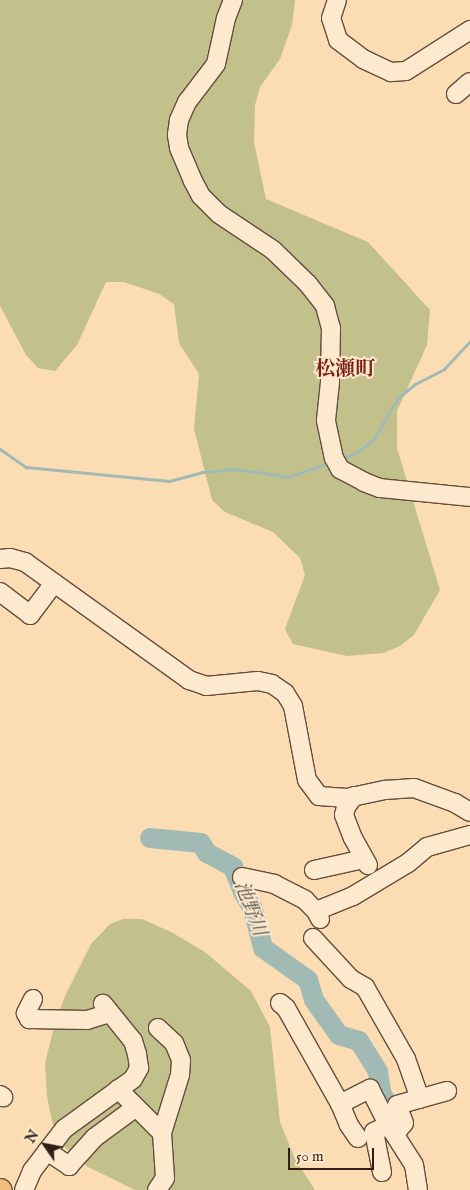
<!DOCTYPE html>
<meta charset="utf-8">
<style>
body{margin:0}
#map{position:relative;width:470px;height:1190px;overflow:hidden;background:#fcddb3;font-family:"IM FELL English","Noto Serif JP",serif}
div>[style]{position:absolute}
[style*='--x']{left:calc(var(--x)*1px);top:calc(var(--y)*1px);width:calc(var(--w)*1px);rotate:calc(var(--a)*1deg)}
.green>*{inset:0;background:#c2c08b}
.stream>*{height:3px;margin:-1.5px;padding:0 1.5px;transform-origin:1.5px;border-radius:1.5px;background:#a1bab4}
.river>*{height:20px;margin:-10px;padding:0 10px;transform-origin:10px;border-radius:10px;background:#a1bab4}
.roads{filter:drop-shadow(1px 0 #634e3e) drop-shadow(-1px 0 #634e3e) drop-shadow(0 1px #634e3e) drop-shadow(0 -1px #634e3e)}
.minor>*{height:18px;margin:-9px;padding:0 9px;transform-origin:9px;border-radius:9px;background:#fde9ce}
.major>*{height:21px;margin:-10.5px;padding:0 10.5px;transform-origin:10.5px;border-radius:10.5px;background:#eebe7a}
span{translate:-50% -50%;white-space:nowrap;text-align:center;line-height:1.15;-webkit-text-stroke:4px #fde9ce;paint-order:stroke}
.water-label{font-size:19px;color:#524d46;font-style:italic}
.quarter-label{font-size:20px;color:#7a1f14;font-weight:700}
.north{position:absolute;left:20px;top:1120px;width:50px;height:50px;-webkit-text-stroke:4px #fde9ce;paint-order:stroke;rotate:303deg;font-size:14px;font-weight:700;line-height:20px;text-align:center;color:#301e17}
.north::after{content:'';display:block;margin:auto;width:18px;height:22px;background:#301e17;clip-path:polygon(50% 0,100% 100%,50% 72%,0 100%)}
.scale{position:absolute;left:288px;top:1148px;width:86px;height:22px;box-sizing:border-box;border:2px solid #301e17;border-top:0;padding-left:6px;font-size:15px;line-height:18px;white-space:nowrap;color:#301e17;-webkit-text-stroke:4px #fde9ce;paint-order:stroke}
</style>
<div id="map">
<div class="green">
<div style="clip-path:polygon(0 0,295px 0,292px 25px,280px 59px,260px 87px,255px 105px,254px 142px,266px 199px,368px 242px,430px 310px,427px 345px,397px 411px,397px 448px,440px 590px,414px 635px,400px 646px,383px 653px,347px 656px,293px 644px,285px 629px,305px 575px,300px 558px,273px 532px,225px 512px,212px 500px,194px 429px,199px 374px,179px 343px,174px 304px,159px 294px,124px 282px,106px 282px,77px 345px,55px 371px,38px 368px,26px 355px,0 306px)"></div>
<div style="clip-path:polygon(123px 919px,142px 919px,171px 932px,205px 952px,251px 991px,270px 1027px,280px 1122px,295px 1159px,315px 1190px,135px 1190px,88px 1167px,60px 1143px,52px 1121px,47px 1096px,45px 1063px,53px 1031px,65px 996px,91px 944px,110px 924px)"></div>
</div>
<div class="stream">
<div style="--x:0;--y:449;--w:32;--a:35"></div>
<div style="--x:26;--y:467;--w:144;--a:5.6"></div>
<div style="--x:169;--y:481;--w:34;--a:-15"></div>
<div style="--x:202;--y:472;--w:35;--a:-5"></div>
<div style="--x:237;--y:469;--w:52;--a:8.9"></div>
<div style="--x:288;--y:477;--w:46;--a:-19.2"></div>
<div style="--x:341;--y:458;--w:16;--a:-18"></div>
<div style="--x:356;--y:453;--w:23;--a:-38"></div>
<div style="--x:374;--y:439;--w:46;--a:-60.1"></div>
<div style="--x:397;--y:399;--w:23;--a:-40"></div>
<div style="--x:415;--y:384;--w:33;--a:-27"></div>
<div style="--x:444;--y:369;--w:38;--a:-47"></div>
</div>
<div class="river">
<div style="--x:150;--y:838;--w:51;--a:5.6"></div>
<div style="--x:201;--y:843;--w:12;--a:59"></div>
<div style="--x:207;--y:853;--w:30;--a:28"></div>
<div style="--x:233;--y:867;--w:27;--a:68"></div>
<div style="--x:243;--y:892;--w:20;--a:60"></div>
<div style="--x:253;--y:909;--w:40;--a:75.6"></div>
<div style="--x:263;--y:948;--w:55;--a:35.4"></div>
<div style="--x:308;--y:980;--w:21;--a:73"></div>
<div style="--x:314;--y:1000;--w:43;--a:54.5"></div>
<div style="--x:339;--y:1035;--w:21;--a:17"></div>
<div style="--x:359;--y:1041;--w:36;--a:58"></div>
<div style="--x:378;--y:1072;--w:20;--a:81"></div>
<div style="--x:381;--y:1092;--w:27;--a:63"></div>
</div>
<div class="roads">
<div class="minor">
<div style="--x:233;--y:0;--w:19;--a:111"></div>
<div style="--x:226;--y:18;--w:47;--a:102.3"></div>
<div style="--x:216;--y:64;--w:48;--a:127.3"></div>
<div style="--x:187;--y:102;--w:20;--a:114"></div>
<div style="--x:179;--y:120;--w:15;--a:98"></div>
<div style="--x:177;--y:135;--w:13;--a:81"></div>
<div style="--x:179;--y:148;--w:36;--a:67"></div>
<div style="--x:193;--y:181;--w:17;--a:62"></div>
<div style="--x:201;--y:196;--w:25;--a:45"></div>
<div style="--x:219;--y:214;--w:65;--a:33.7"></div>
<div style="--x:273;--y:250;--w:49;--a:44.2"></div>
<div style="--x:308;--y:284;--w:28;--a:52"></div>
<div style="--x:325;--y:306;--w:23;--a:75"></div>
<div style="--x:331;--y:328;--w:54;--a:91.1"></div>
<div style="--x:330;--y:382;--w:39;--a:96"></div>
<div style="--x:326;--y:421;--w:38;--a:78"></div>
<div style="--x:334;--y:458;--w:13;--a:61"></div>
<div style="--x:340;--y:469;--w:27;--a:28"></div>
<div style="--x:364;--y:482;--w:17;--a:21"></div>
<div style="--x:380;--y:488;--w:90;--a:5.7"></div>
<div style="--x:337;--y:0;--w:19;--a:108"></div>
<div style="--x:331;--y:18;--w:23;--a:72"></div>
<div style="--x:338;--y:40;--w:31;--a:37"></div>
<div style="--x:363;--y:59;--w:31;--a:25"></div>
<div style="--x:391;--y:72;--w:15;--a:-4"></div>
<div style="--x:406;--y:71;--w:76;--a:-32.6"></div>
<div style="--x:456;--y:94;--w:18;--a:-41"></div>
<div style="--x:0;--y:559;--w:10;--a:-6"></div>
<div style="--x:10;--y:558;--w:16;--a:15"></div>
<div style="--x:25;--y:562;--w:202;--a:35.7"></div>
<div style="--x:189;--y:680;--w:18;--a:19"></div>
<div style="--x:206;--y:686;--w:52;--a:-5.5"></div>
<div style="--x:258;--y:681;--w:14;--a:12"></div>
<div style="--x:272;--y:684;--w:16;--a:35"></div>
<div style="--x:285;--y:693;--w:15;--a:58"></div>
<div style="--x:293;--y:706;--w:75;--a:79.3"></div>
<div style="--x:307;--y:780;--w:20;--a:53"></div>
<div style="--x:319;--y:796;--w:28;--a:4"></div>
<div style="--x:347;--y:798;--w:39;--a:-12"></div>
<div style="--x:385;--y:790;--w:29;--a:-4"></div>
<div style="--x:414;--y:788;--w:44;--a:20.1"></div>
<div style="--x:455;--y:803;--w:17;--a:31"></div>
<div style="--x:0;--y:592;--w:38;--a:37"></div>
<div style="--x:30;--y:615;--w:40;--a:-53"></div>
<div style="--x:354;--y:796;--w:14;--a:126"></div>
<div style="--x:346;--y:807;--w:8;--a:104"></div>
<div style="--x:344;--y:815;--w:25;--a:69"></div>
<div style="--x:353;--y:838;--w:31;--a:61"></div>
<div style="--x:314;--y:870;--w:51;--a:-12.4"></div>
<div style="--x:242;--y:877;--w:33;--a:12"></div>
<div style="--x:274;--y:884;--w:35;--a:27"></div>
<div style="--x:305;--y:900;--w:16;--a:45"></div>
<div style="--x:316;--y:911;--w:9;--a:63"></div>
<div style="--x:316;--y:911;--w:40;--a:-22"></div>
<div style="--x:353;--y:896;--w:64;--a:-31"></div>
<div style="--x:408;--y:863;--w:25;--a:-40"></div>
<div style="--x:427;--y:847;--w:45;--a:-15.6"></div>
<div style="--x:313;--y:938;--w:56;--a:47.2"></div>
<div style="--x:351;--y:979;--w:16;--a:30"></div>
<div style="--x:365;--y:987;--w:83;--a:60.3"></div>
<div style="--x:406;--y:1059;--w:42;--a:70.7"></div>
<div style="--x:33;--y:999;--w:16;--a:117"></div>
<div style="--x:26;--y:1013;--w:7;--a:63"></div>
<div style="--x:29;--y:1019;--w:58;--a:1"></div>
<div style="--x:87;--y:1020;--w:24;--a:-17"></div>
<div style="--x:280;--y:1003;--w:8;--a:40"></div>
<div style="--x:286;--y:1008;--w:110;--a:60.6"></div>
<div style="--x:118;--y:1089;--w:62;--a:45"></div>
<div style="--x:162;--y:1133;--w:61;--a:-72.8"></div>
<div style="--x:180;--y:1075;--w:15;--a:-86"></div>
<div style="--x:181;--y:1060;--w:18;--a:-112"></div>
<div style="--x:174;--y:1043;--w:22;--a:-137"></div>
<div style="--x:0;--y:1095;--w:4;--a:34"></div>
<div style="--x:395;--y:1134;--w:14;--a:-51"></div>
<div style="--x:404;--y:1123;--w:19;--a:-111"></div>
<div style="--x:397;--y:1105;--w:52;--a:-15.6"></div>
<div style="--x:358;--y:1138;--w:16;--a:-125"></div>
<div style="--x:349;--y:1125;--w:23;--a:-113"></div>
<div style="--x:340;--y:1104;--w:34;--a:-27"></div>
<div style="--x:370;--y:1089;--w:36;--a:63"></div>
<div style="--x:386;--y:1121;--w:52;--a:57.5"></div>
<div style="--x:414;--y:1165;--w:25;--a:81"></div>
<div style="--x:47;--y:1151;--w:27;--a:34"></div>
<div style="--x:69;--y:1166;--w:38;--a:-48"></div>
<div style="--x:94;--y:1138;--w:52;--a:-36.4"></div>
<div style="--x:382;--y:1172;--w:41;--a:-101.3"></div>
<div style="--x:374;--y:1132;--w:16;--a:-27"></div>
<div style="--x:24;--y:1190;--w:21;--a:-67"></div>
<div style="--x:32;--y:1171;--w:53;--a:-52.7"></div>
<div style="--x:64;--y:1129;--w:85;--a:-35.9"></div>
<div style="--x:133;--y:1079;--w:13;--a:-61"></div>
<div style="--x:139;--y:1068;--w:14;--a:-98"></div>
<div style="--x:137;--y:1054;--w:14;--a:-107"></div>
<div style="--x:133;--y:1041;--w:48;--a:-129"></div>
<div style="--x:157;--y:1190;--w:14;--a:-56"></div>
<div style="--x:165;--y:1178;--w:45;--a:-93.8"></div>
</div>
<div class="major">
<div style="--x:0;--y:1189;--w:1;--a:45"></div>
</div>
</div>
<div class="water-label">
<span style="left:249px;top:909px;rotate:69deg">池野川</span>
</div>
<div class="quarter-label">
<span style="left:345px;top:369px">松瀬町</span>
</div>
<div class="north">N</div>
<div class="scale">50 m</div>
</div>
